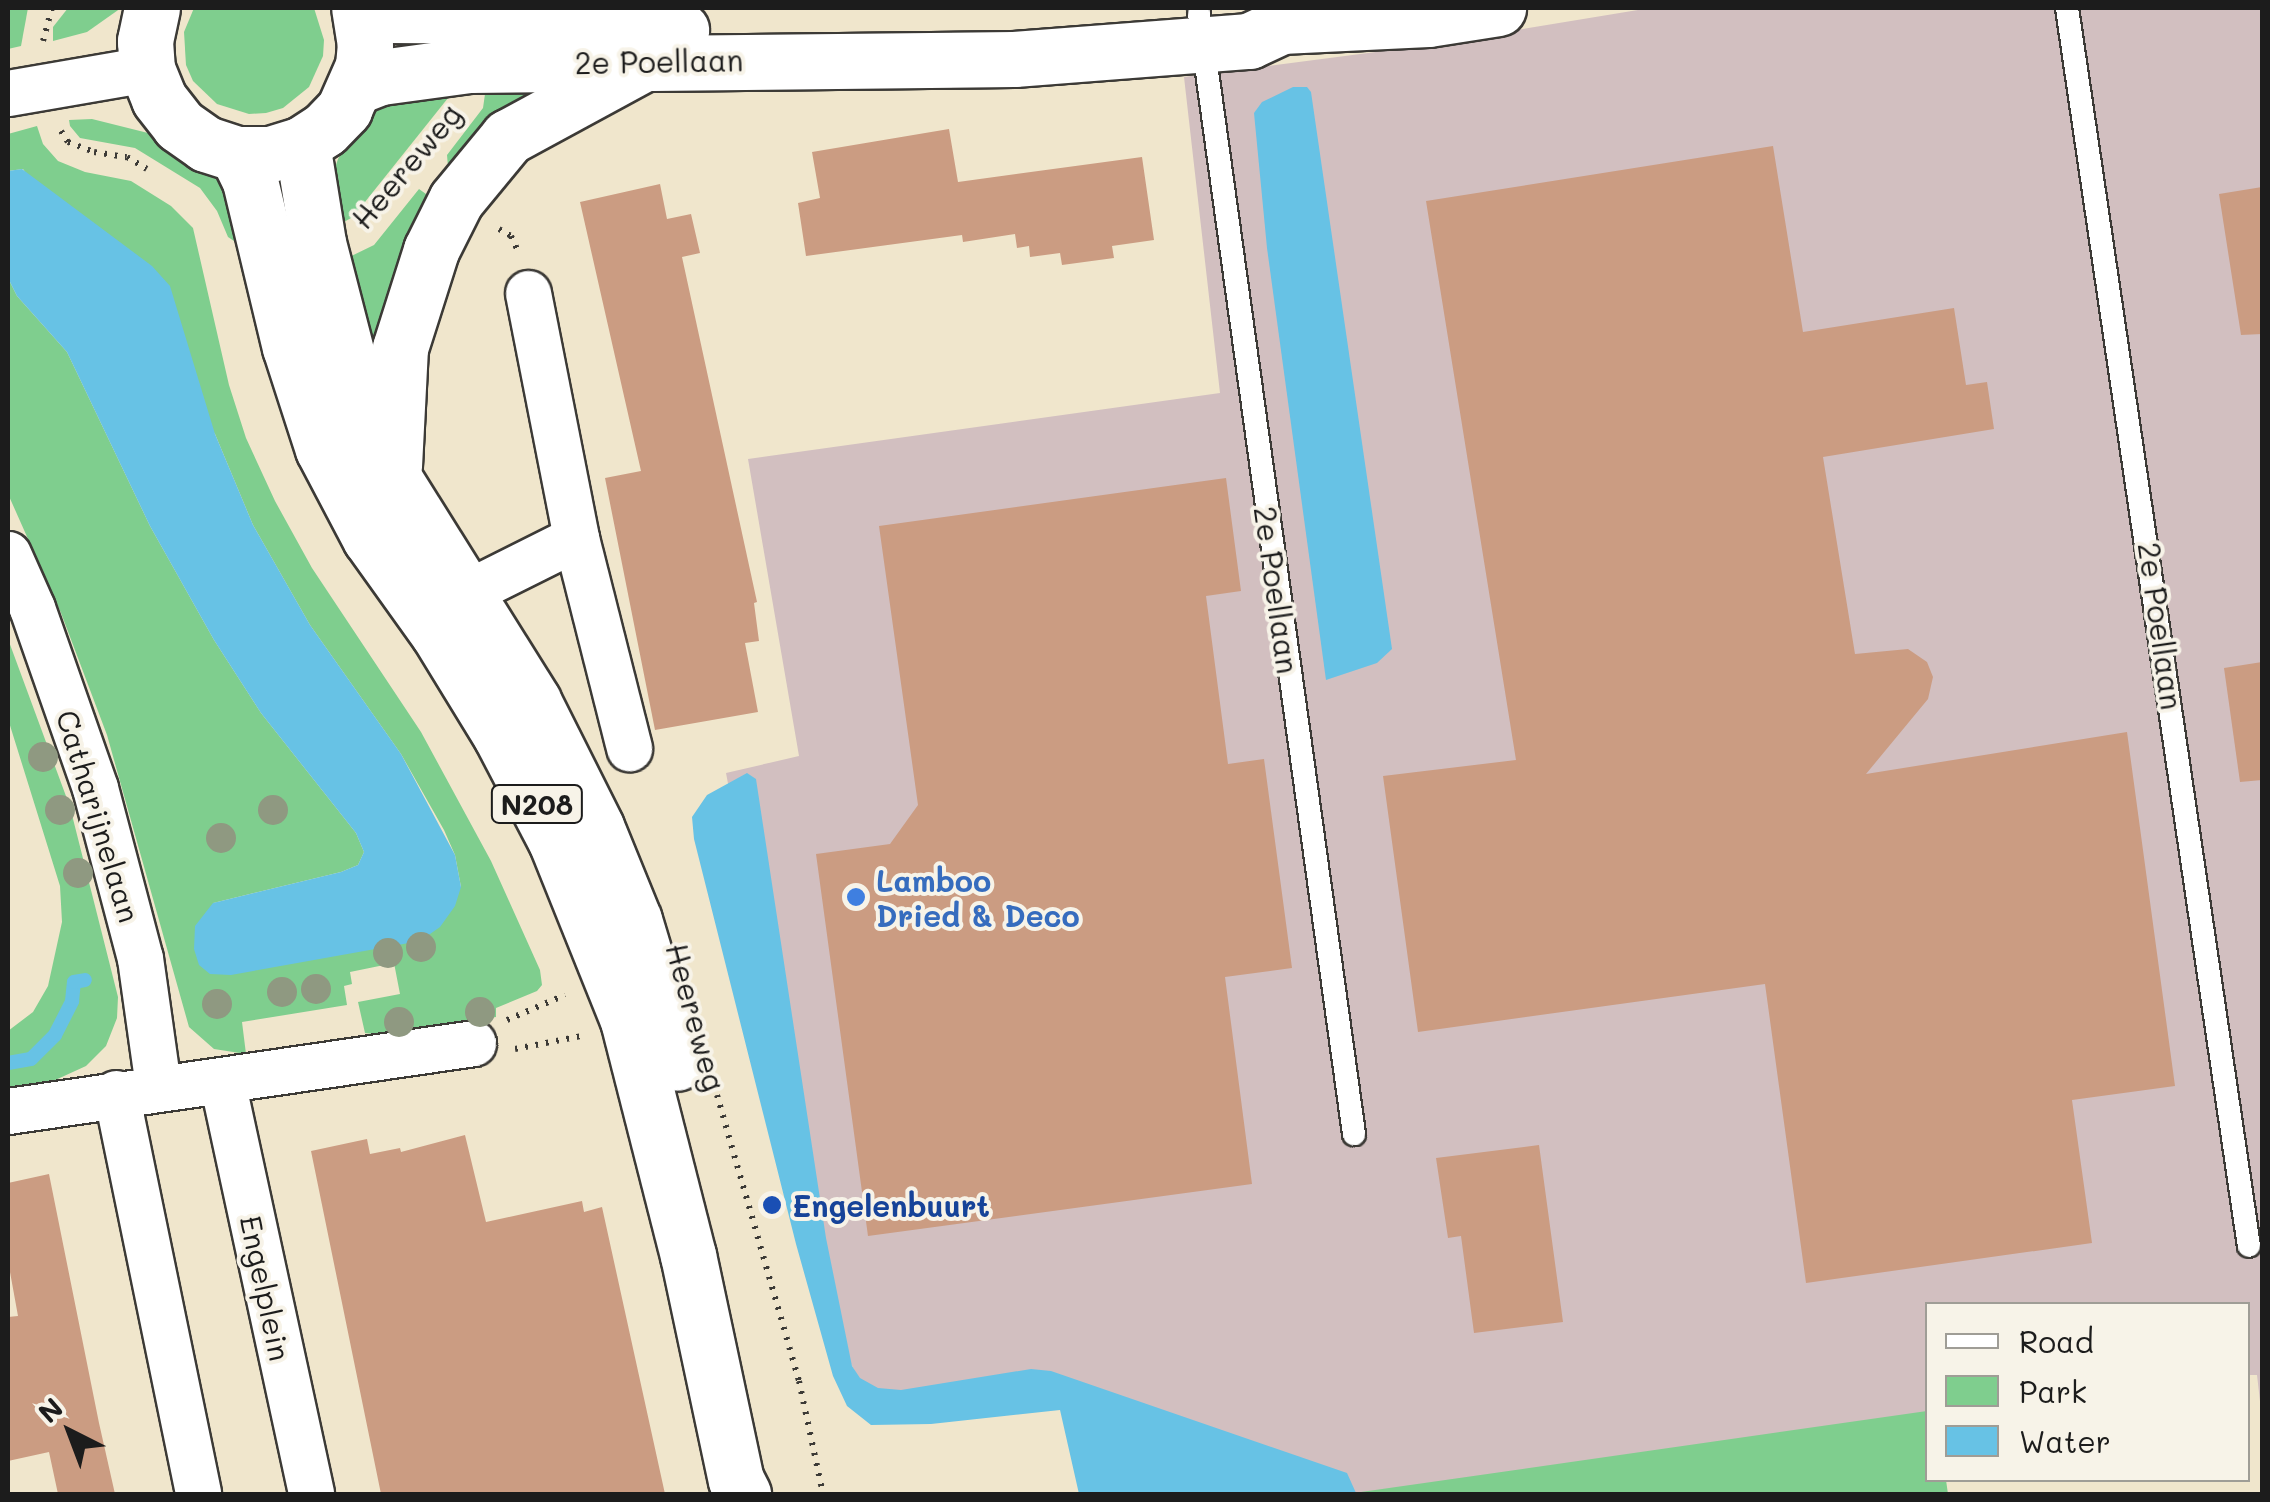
<!DOCTYPE html>
<style>
body{margin:0}
#map{position:relative;width:2270px;height:1502px;overflow:hidden;background:#f0e6cc;font-family:Mali,sans-serif}
div>[style]{position:absolute}
[style*='--x']{left:calc(var(--x)*1px);top:calc(var(--y)*1px);width:calc(var(--w)*1px);rotate:calc(var(--a)*1deg)}
.industrial>*{inset:0;background:#d2bfc0}
.green>*{inset:0;background:#7fce8e}
.water>*{inset:0;background:#67c2e5}
.stream>*{height:14px;margin:-7px;padding:0 7px;transform-origin:7px;border-radius:7px;background:#67c2e5}
.building>*{inset:0;background:#cb9c82}
.path>*{height:6px;margin-top:-3px;transform-origin:0;background:repeating-linear-gradient(90deg,#3c3a36 0 2.5px,transparent 0 10.5px)}
.roads{filter:drop-shadow(2px 0 #3c3a36) drop-shadow(-2px 0 #3c3a36) drop-shadow(0 2px #3c3a36) drop-shadow(0 -2px #3c3a36)}
.service>*{height:22px;margin:-11px;padding:0 11px;transform-origin:11px;border-radius:11px;background:#fff}
.minor>*{height:45px;margin:-22.5px;padding:0 22.5px;transform-origin:22.5px;border-radius:22.5px;background:#fff}
.secondary>*{height:55px;margin:-27.5px;padding:0 27.5px;transform-origin:27.5px;border-radius:27.5px;background:#fff}
.primary>*{height:55px;margin:-27.5px;padding:0 27.5px;transform-origin:27.5px;border-radius:27.5px;background:#fff}
.trees>*{width:30px;height:30px;margin:-15px;border-radius:50%;background:#8f9981}
.dots>*{width:28px;height:28px;translate:-50% -50%;box-sizing:border-box;border:5px solid #f7f3e8;border-radius:50%}
span{translate:-50% -50%;white-space:nowrap;text-align:center;line-height:1.15;-webkit-text-stroke:8px #f7f3e8;paint-order:stroke}
.shield-label span{padding:2px 8px;background:#f7f3e8;border:2px solid;border-radius:8px;-webkit-text-stroke-width:0}
.shield-label{font-size:28px;color:#1c1c1c;font-weight:700}
.street-label{font-size:30px;color:#1c1c1c}
.shop-label{font-size:30px;color:#366cbe;font-weight:700}
.left{translate:0 -50%;text-align:left}
.transit-label{font-size:30px;color:#164399;font-weight:700}
.frame{position:absolute;inset:0;border:10px solid #1c1c1c;pointer-events:none}
.legend{position:absolute;left:1925px;top:1302px;width:325px;height:180px;box-sizing:border-box;background:#f7f3e8;border:2px solid #9f9d96;margin:0;padding:12px 18px;list-style:none;font-size:30px;color:#1c1c1c}
.legend li{display:flex;align-items:center;gap:20px;height:50px}
.legend b{width:50px;border:2px solid #9f9d96}
.north{position:absolute;left:20px;top:1382px;width:100px;height:100px;-webkit-text-stroke:8px #f7f3e8;paint-order:stroke;rotate:318deg;font-size:28px;font-weight:700;line-height:40px;text-align:center;color:#1c1c1c}
.north::after{content:'';display:block;margin:auto;width:35px;height:45px;background:#1c1c1c;clip-path:polygon(50% 0,100% 100%,50% 72%,0 100%)}
</style>
<div id="map">
<div class="industrial">
<div style="clip-path:polygon(1650px 8px,2262px 8px,2262px 1419px,2257px 1375px,2248px 1375px,2248px 1304px,1928px 1304px,1927px 1425px,1474px 1494px,1342px 1494px,1065px 1391px,870px 1400px,831px 1326px,726px 773px,799px 756px,748px 459px,1220px 393px,1184px 77px,1414px 47px)"></div>
</div>
<div class="green">
<div style="clip-path:polygon(8px 8px,28px 8px,21px 46px,8px 49px)"></div>
<div style="clip-path:polygon(68px 8px,121px 8px,87px 32px,53px 41px,53px 27px)"></div>
<div style="clip-path:polygon(194px 8px,314px 8px,324px 40px,323px 56px,309px 87px,283px 108px,266px 113px,249px 114px,217px 104px,193px 81px,186px 65px,184px 32px)"></div>
<div style="clip-path:polygon(574px 74px,448px 167px,447px 155px,483px 108px,487px 80px)"></div>
<div style="clip-path:polygon(391px 93px,452px 93px,353px 217px,331px 229px,330px 183px,338px 159px,359px 121px)"></div>
<div style="clip-path:polygon(92px 119px,148px 133px,210px 171px,225px 185px,240px 245px,228px 237px,217px 211px,200px 188px,135px 148px,80px 138px,70px 126px,69px 120px)"></div>
<div style="clip-path:polygon(37px 126px,43px 144px,58px 161px,85px 172px,131px 181px,171px 206px,193px 228px,229px 385px,246px 438px,275px 501px,312px 568px,421px 732px,491px 861px,540px 970px,542px 985px,537px 991px,496px 1008px,496px 1017px,380px 1035px,365px 1033px,358px 1002px,400px 994px,394px 963px,350px 972px,352px 984px,344px 986px,347px 1005px,242px 1022px,246px 1054px,214px 1049px,189px 1027px,107px 735px,61px 613px,8px 494px,8px 278px,17px 296px,67px 352px,150px 526px,214px 640px,261px 713px,356px 833px,364px 852px,358px 865px,341px 872px,213px 903px,461px 887px,455px 855px,444px 830px,401px 754px,310px 625px,253px 525px,215px 434px,23px 169px,8px 171px,8px 134px)"></div>
<div style="clip-path:polygon(419px 189px,433px 199px,379px 362px,337px 263px,374px 245px)"></div>
<div style="clip-path:polygon(8px 639px,70px 807px,118px 997px,117px 1018px,106px 1046px,86px 1066px,40px 1087px,8px 1092px,8px 1031px,33px 1012px,48px 986px,62px 922px,60px 886px,8px 719px)"></div>
<div style="clip-path:polygon(1927px 1411px,1928px 1480px,1946px 1480px,1948px 1494px,1347px 1494px)"></div>
</div>
<div class="water">
<div style="clip-path:polygon(1293px 87px,1307px 87px,1311px 92px,1392px 649px,1377px 663px,1326px 680px,1267px 248px,1254px 113px,1262px 102px)"></div>
<div style="clip-path:polygon(22px 169px,152px 266px,170px 286px,215px 434px,253px 525px,310px 625px,401px 754px,455px 855px,461px 887px,455px 906px,440px 927px,420px 941px,231px 975px,210px 974px,199px 965px,194px 949px,195px 926px,213px 903px,341px 872px,358px 865px,364px 852px,356px 833px,261px 713px,214px 640px,150px 526px,67px 352px,17px 296px,8px 278px,8px 171px)"></div>
<div style="clip-path:polygon(747px 773px,756px 779px,826px 1238px,852px 1366px,860px 1378px,878px 1388px,901px 1390px,1031px 1369px,1051px 1371px,1347px 1473px,1356px 1493px,1079px 1494px,1060px 1410px,931px 1424px,871px 1425px,847px 1406px,833px 1376px,796px 1244px,694px 839px,692px 817px,707px 795px)"></div>
</div>
<div class="stream">
<div style="--x:8;--y:1063;--w:23;--a:-10"></div>
<div style="--x:31;--y:1059;--w:34;--a:-45"></div>
<div style="--x:55;--y:1035;--w:38;--a:-63"></div>
<div style="--x:72;--y:1001;--w:19;--a:-84"></div>
<div style="--x:74;--y:982;--w:11;--a:-10"></div>
</div>
<div class="building">
<div style="clip-path:polygon(949px 129px,958px 182px,1142px 157px,1154px 240px,1112px 246px,1114px 258px,1062px 265px,1060px 253px,1030px 257px,1029px 246px,1017px 248px,1015px 234px,963px 242px,962px 235px,806px 256px,798px 203px,820px 198px,812px 152px)"></div>
<div style="clip-path:polygon(1773px 146px,1803px 332px,1954px 308px,1966px 385px,1987px 382px,1994px 429px,1823px 457px,1855px 654px,1908px 649px,1927px 662px,1933px 677px,1928px 699px,1866px 774px,2127px 732px,2175px 1086px,2072px 1100px,2092px 1243px,1806px 1283px,1765px 984px,1418px 1032px,1383px 776px,1516px 760px,1426px 201px)"></div>
<div style="clip-path:polygon(660px 184px,667px 219px,691px 214px,700px 253px,682px 257px,757px 602px,754px 603px,759px 641px,745px 643px,758px 712px,655px 730px,605px 478px,641px 471px,580px 202px)"></div>
<div style="clip-path:polygon(2262px 187px,2262px 334px,2241px 335px,2219px 194px)"></div>
<div style="clip-path:polygon(1226px 478px,1241px 591px,1206px 596px,1228px 764px,1264px 759px,1292px 968px,1225px 977px,1252px 1184px,868px 1236px,816px 854px,890px 844px,918px 805px,879px 526px)"></div>
<div style="clip-path:polygon(2262px 662px,2262px 780px,2240px 782px,2224px 668px)"></div>
<div style="clip-path:polygon(465px 1135px,486px 1222px,582px 1201px,584px 1212px,602px 1207px,665px 1494px,381px 1494px,311px 1151px,367px 1139px,370px 1154px,400px 1148px,401px 1152px)"></div>
<div style="clip-path:polygon(1539px 1145px,1563px 1322px,1474px 1333px,1461px 1236px,1448px 1238px,1436px 1158px)"></div>
<div style="clip-path:polygon(49px 1174px,99px 1423px,115px 1494px,58px 1494px,49px 1452px,8px 1461px,8px 1317px,18px 1316px,8px 1261px,8px 1183px)"></div>
</div>
<div class="path">
<div style="--x:43;--y:41;--w:34;--a:-75"></div>
<div style="--x:61;--y:131;--w:13;--a:58"></div>
<div style="--x:68;--y:142;--w:28;--a:21"></div>
<div style="--x:94;--y:152;--w:33;--a:9"></div>
<div style="--x:127;--y:157;--w:23;--a:31"></div>
<div style="--x:367;--y:215;--w:122;--a:-50.3"></div>
<div style="--x:499;--y:229;--w:14;--a:30"></div>
<div style="--x:511;--y:236;--w:14;--a:65"></div>
<div style="--x:507;--y:1020;--w:63;--a:-23.3"></div>
<div style="--x:515;--y:1049;--w:67;--a:-11.1"></div>
<div style="--x:717;--y:1095;--w:298;--a:74"></div>
<div style="--x:799;--y:1381;--w:116;--a:78"></div>
</div>
<div class="roads">
<div class="service">
<div style="--x:2067;--y:8;--w:1251;--a:81.64"></div>
<div style="--x:1199;--y:14;--w:1131;--a:82.12"></div>
</div>
<div class="minor">
<div style="--x:8;--y:93;--w:141;--a:-9.8"></div>
<div style="--x:528;--y:293;--w:250;--a:78.9"></div>
<div style="--x:576;--y:538;--w:217;--a:75.8"></div>
<div style="--x:8;--y:554;--w:59;--a:66"></div>
<div style="--x:32;--y:608;--w:191;--a:70.7"></div>
<div style="--x:95;--y:788;--w:176;--a:75.2"></div>
<div style="--x:140;--y:958;--w:129;--a:82"></div>
<div style="--x:435;--y:597;--w:29;--a:-6"></div>
<div style="--x:464;--y:594;--w:125;--a:-26.6"></div>
<div style="--x:222;--y:1081;--w:422;--a:77.8"></div>
<div style="--x:116;--y:1093;--w:409;--a:78.4"></div>
<div style="--x:8;--y:1111;--w:470;--a:-8.3"></div>
</div>
<div class="secondary">
<div style="--x:365;--y:8;--w:23;--a:18"></div>
<div style="--x:387;--y:15;--w:170;--a:0.3"></div>
<div style="--x:557;--y:16;--w:125;--a:6.4"></div>
<div style="--x:357;--y:86;--w:26;--a:-21"></div>
<div style="--x:381;--y:77;--w:89;--a:-7.8"></div>
<div style="--x:469;--y:65;--w:545;--a:-0.63"></div>
<div style="--x:1014;--y:59;--w:236;--a:-4.4"></div>
<div style="--x:1249;--y:41;--w:35;--a:-25"></div>
<div style="--x:1281;--y:26;--w:147;--a:-2.7"></div>
<div style="--x:1428;--y:19;--w:71;--a:-8.9"></div>
</div>
<div class="primary">
<div style="--x:152;--y:8;--w:34;--a:102"></div>
<div style="--x:145;--y:41;--w:28;--a:86"></div>
<div style="--x:147;--y:69;--w:32;--a:68"></div>
<div style="--x:159;--y:99;--w:33;--a:52"></div>
<div style="--x:179;--y:125;--w:33;--a:35"></div>
<div style="--x:206;--y:144;--w:33;--a:18"></div>
<div style="--x:237;--y:154;--w:33;--a:0"></div>
<div style="--x:270;--y:154;--w:34;--a:-17"></div>
<div style="--x:302;--y:144;--w:27;--a:-33"></div>
<div style="--x:325;--y:129;--w:28;--a:-46"></div>
<div style="--x:344;--y:109;--w:47;--a:-66.2"></div>
<div style="--x:363;--y:66;--w:21;--a:-85"></div>
<div style="--x:365;--y:45;--w:37;--a:-99"></div>
<div style="--x:302;--y:144;--w:100;--a:80.8"></div>
<div style="--x:318;--y:243;--w:176;--a:75.5"></div>
<div style="--x:362;--y:413;--w:73;--a:64.1"></div>
<div style="--x:394;--y:479;--w:262;--a:57.9"></div>
<div style="--x:533;--y:701;--w:141;--a:63.4"></div>
<div style="--x:596;--y:827;--w:100;--a:67.8"></div>
<div style="--x:634;--y:920;--w:149;--a:73.3"></div>
<div style="--x:237;--y:154;--w:30;--a:64"></div>
<div style="--x:250;--y:181;--w:171;--a:76.5"></div>
<div style="--x:290;--y:347;--w:107;--a:72.1"></div>
<div style="--x:323;--y:449;--w:101;--a:62.2"></div>
<div style="--x:370;--y:538;--w:117;--a:54.4"></div>
<div style="--x:438;--y:633;--w:121;--a:58.5"></div>
<div style="--x:501;--y:736;--w:119;--a:62.4"></div>
<div style="--x:556;--y:841;--w:193;--a:68.1"></div>
<div style="--x:628;--y:1020;--w:243;--a:75.7"></div>
<div style="--x:688;--y:1255;--w:230;--a:78"></div>
<div style="--x:736;--y:1480;--w:16;--a:63"></div>
<div style="--x:394;--y:466;--w:118;--a:-87.1"></div>
<div style="--x:400;--y:348;--w:103;--a:-72.4"></div>
<div style="--x:431;--y:250;--w:56;--a:-63.4"></div>
<div style="--x:456;--y:200;--w:82;--a:-50.5"></div>
<div style="--x:508;--y:137;--w:162;--a:-28.5"></div>
</div>
</div>
<div class="trees">
<div style="left:43px;top:757px"></div>
<div style="left:60px;top:810px"></div>
<div style="left:273px;top:810px"></div>
<div style="left:221px;top:838px"></div>
<div style="left:78px;top:873px"></div>
<div style="left:421px;top:947px"></div>
<div style="left:388px;top:953px"></div>
<div style="left:316px;top:989px"></div>
<div style="left:282px;top:992px"></div>
<div style="left:217px;top:1004px"></div>
<div style="left:480px;top:1012px"></div>
<div style="left:399px;top:1022px"></div>
</div>
<div class="dots">
<div style="left:856px;top:897px;background:#3f7fe0"></div>
<div style="left:772px;top:1205px;background:#1a4fb4"></div>
</div>
<div class="shield-label">
<span style="left:537px;top:804px">N208</span>
</div>
<div class="street-label">
<span style="left:659px;top:61px;rotate:-1deg">2e Poellaan</span>
<span style="left:406px;top:166px;rotate:-50deg">Heereweg</span>
<span style="left:1277px;top:590px;rotate:82deg">2e Poellaan</span>
<span style="left:2161px;top:626px;rotate:82deg">2e Poellaan</span>
<span style="left:99px;top:816px;rotate:73deg">Catharijnelaan</span>
<span style="left:696px;top:1017px;rotate:75deg">Heereweg</span>
<span style="left:266px;top:1288px;rotate:78deg">Engelplein</span>
</div>
<div class="shop-label">
<span class="left" style="left:876px;top:897px">Lamboo<br>Dried &amp; Deco</span>
</div>
<div class="transit-label">
<span class="left" style="left:792px;top:1205px">Engelenbuurt</span>
</div>
<div class="frame"></div>
<ul class="legend">
<li><b style="height:12px;background:#fff"></b>Road</li>
<li><b style="height:28px;background:#7fce8e"></b>Park</li>
<li><b style="height:28px;background:#67c2e5"></b>Water</li>
</ul>
<div class="north">N</div>
</div>
